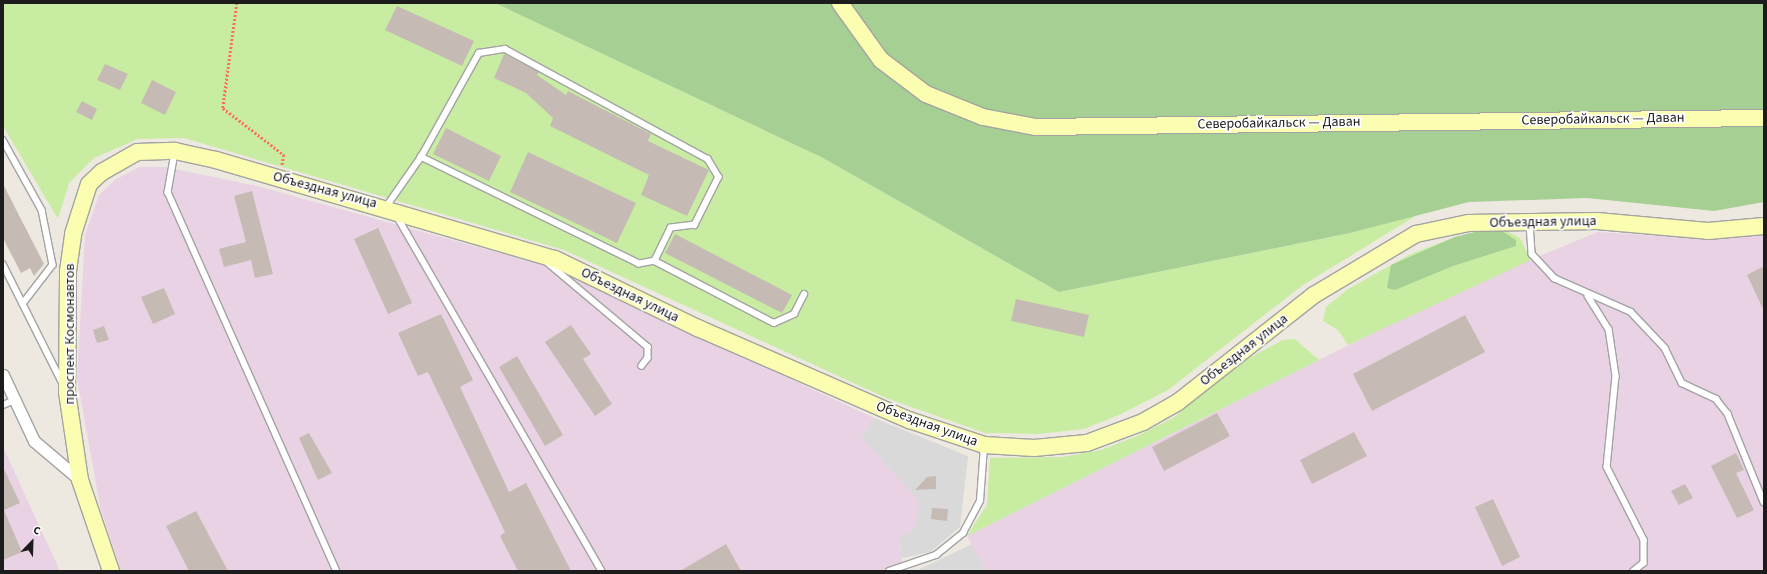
<!DOCTYPE html>
<meta charset="utf-8">
<style>
body{margin:0}
#map{position:relative;width:1767px;height:574px;overflow:hidden;background:#eee9e0;font-family:"Source Sans 3",sans-serif}
div>[style]{position:absolute}
[style*='--x']{left:calc(var(--x)*1px);top:calc(var(--y)*1px);width:calc(var(--w)*1px);rotate:calc(var(--a)*1deg)}
.residential>*{inset:0;background:#dad9d9}
.industrial>*{inset:0;background:#e8d2e4}
.grass>*{inset:0;background:#c9eca3}
.forest>*{inset:0;background:#a6d093}
.building>*{inset:0;background:#c6bbb4}
.path>*{height:2.5px;margin-top:-1.25px;transform-origin:0;background:repeating-linear-gradient(90deg,#ff6c60 0 2px,transparent 0 4px)}
.roads{filter:drop-shadow(1px 0 #a3a3a3) drop-shadow(-1px 0 #a3a3a3) drop-shadow(0 1px #a3a3a3) drop-shadow(0 -1px #a3a3a3)}
.lane>*{height:5.5px;margin:-2.75px;padding:0 2.75px;transform-origin:2.75px;border-radius:2.75px;background:#fff}
.street>*{height:11px;margin:-5.5px;padding:0 5.5px;transform-origin:5.5px;border-radius:5.5px;background:#fff}
.secondary>*{height:16px;margin:-8px;padding:0 8px;transform-origin:8px;border-radius:8px;background:#fbfdb0}
span{translate:-50% -50%;white-space:nowrap;text-align:center;line-height:1.15;-webkit-text-stroke:3.5px #fff;paint-order:stroke}
.street-label{font-size:14px;color:#1c1c1c}
.frame{position:absolute;inset:0;border:4px solid #1c1c1c;pointer-events:none}
.north{position:absolute;left:12px;top:522px;width:40px;height:40px;-webkit-text-stroke:3px #fff;paint-order:stroke;rotate:23deg;font-size:11px;font-weight:700;line-height:16px;text-align:center;color:#1c1c1c}
.north::after{content:'';display:block;margin:auto;width:14px;height:18px;background:#1c1c1c;clip-path:polygon(50% 0,100% 100%,50% 72%,0 100%)}
</style>
<div id="map">
<div class="residential">
<div style="clip-path:polygon(874px 418px,968px 456px,960px 527px,930px 552px,902px 558px,898px 537px,919px 502px,861px 437px)"></div>
<div style="clip-path:polygon(972px 544px,986px 571px,915px 571px,920px 569px)"></div>
</div>
<div class="industrial">
<div style="clip-path:polygon(139px 167px,165px 167px,257px 186px,550px 267px,874px 418px,861px 437px,920px 502px,914px 530px,898px 537px,902px 558px,899px 571px,121px 571px,100px 506px,77px 378px,85px 235px,99px 195px,115px 180px)"></div>
<div style="clip-path:polygon(1598px 232px,1707px 239px,1764px 235px,1764px 571px,986px 571px,967px 536px,1471px 284px)"></div>
<div style="clip-path:polygon(3px 447px,60px 571px,3px 571px)"></div>
</div>
<div class="grass">
<div style="clip-path:polygon(3px 3px,495px 3px,823px 158px,1059px 292px,1350px 233px,1417px 215px,1303px 285px,1168px 390px,1121px 414px,1084px 429px,1038px 434px,985px 433px,886px 398px,564px 250px,184px 138px,138px 139px,94px 158px,69px 183px,58px 219px,3px 126px)"></div>
<div style="clip-path:polygon(1501px 228px,1520px 238px,1531px 260px,1348px 345px,1338px 330px,1323px 321px,1326px 307px,1348px 289px,1411px 254px,1455px 237px)"></div>
<div style="clip-path:polygon(1295px 339px,1319px 360px,967px 536px,987px 505px,990px 458px,1062px 457px,1101px 450px,1137px 436px,1173px 418px,1247px 359px,1283px 340px)"></div>
</div>
<div class="forest">
<div style="clip-path:polygon(495px 3px,1764px 3px,1764px 202px,1714px 211px,1587px 198px,1469px 202px,1350px 233px,1059px 292px,823px 158px)"></div>
<div style="clip-path:polygon(1486px 229px,1502px 231px,1516px 240px,1516px 246px,1453px 266px,1395px 290px,1387px 288px,1391px 265px,1455px 237px)"></div>
</div>
<div class="building">
<div style="clip-path:polygon(397px 6px,474px 41px,462px 66px,385px 30px)"></div>
<div style="clip-path:polygon(504px 54px,539px 72px,537px 75px,566px 95px,568px 91px,651px 134px,648px 141px,709px 170px,687px 216px,641px 195px,649px 175px,550px 126px,553px 118px,526px 93px,494px 78px)"></div>
<div style="clip-path:polygon(105px 64px,128px 74px,120px 90px,97px 80px)"></div>
<div style="clip-path:polygon(152px 80px,176px 92px,165px 115px,141px 103px)"></div>
<div style="clip-path:polygon(82px 101px,97px 109px,92px 120px,76px 112px)"></div>
<div style="clip-path:polygon(446px 128px,501px 156px,489px 181px,433px 154px)"></div>
<div style="clip-path:polygon(528px 152px,636px 203px,617px 243px,510px 192px)"></div>
<div style="clip-path:polygon(3px 184px,44px 264px,34px 276px,30px 268px,21px 273px,3px 238px)"></div>
<div style="clip-path:polygon(252px 191px,273px 274px,255px 278px,251px 260px,224px 267px,219px 249px,246px 242px,234px 196px)"></div>
<div style="clip-path:polygon(378px 228px,412px 303px,388px 314px,354px 239px)"></div>
<div style="clip-path:polygon(675px 234px,792px 295px,782px 313px,665px 253px)"></div>
<div style="clip-path:polygon(1764px 266px,1764px 311px,1747px 275px)"></div>
<div style="clip-path:polygon(164px 288px,175px 314px,153px 324px,141px 297px)"></div>
<div style="clip-path:polygon(1016px 299px,1089px 315px,1084px 337px,1011px 321px)"></div>
<div style="clip-path:polygon(441px 314px,473px 380px,460px 387px,509px 492px,526px 483px,571px 571px,518px 571px,500px 536px,505px 532px,428px 372px,418px 376px,398px 333px)"></div>
<div style="clip-path:polygon(1465px 315px,1485px 352px,1372px 411px,1353px 374px)"></div>
<div style="clip-path:polygon(571px 325px,591px 354px,583px 359px,612px 404px,595px 416px,545px 342px)"></div>
<div style="clip-path:polygon(104px 326px,109px 340px,97px 343px,93px 330px)"></div>
<div style="clip-path:polygon(517px 356px,563px 435px,545px 446px,499px 367px)"></div>
<div style="clip-path:polygon(1217px 413px,1230px 436px,1164px 471px,1152px 447px)"></div>
<div style="clip-path:polygon(1354px 432px,1367px 456px,1312px 484px,1300px 460px)"></div>
<div style="clip-path:polygon(309px 433px,332px 473px,318px 480px,299px 438px)"></div>
<div style="clip-path:polygon(1736px 453px,1744px 470px,1736px 473px,1754px 510px,1737px 518px,1711px 466px)"></div>
<div style="clip-path:polygon(3px 467px,20px 503px,4px 510px,22px 552px,3px 560px)"></div>
<div style="clip-path:polygon(936px 476px,936px 489px,915px 490px,927px 477px)"></div>
<div style="clip-path:polygon(1685px 484px,1693px 498px,1679px 505px,1671px 491px)"></div>
<div style="clip-path:polygon(1493px 499px,1520px 557px,1502px 566px,1475px 507px)"></div>
<div style="clip-path:polygon(932px 508px,948px 509px,947px 521px,931px 519px)"></div>
<div style="clip-path:polygon(196px 511px,228px 571px,189px 571px,166px 526px)"></div>
<div style="clip-path:polygon(726px 544px,741px 571px,680px 571px)"></div>
</div>
<div class="path">
<div style="--x:237;--y:3;--w:106;--a:97.6"></div>
<div style="--x:223;--y:108;--w:77;--a:37.6"></div>
<div style="--x:284;--y:155;--w:11;--a:100"></div>
</div>
<div class="roads">
<div class="lane">
<div style="--x:3;--y:140;--w:80;--a:60.9"></div>
<div style="--x:42;--y:210;--w:56;--a:78.7"></div>
<div style="--x:53;--y:265;--w:49;--a:127.6"></div>
<div style="--x:175;--y:153;--w:40;--a:100"></div>
<div style="--x:168;--y:192;--w:415;--a:66"></div>
<div style="--x:386;--y:207;--w:61;--a:-55"></div>
<div style="--x:421;--y:157;--w:119;--a:-60.9"></div>
<div style="--x:479;--y:53;--w:26;--a:-9"></div>
<div style="--x:505;--y:49;--w:231;--a:28.5"></div>
<div style="--x:708;--y:159;--w:21;--a:59"></div>
<div style="--x:719;--y:177;--w:54;--a:116.6"></div>
<div style="--x:695;--y:225;--w:24;--a:173"></div>
<div style="--x:671;--y:228;--w:37;--a:116"></div>
<div style="--x:655;--y:261;--w:16;--a:169"></div>
<div style="--x:639;--y:264;--w:243;--a:-153.9"></div>
<div style="--x:397;--y:216;--w:410;--a:60"></div>
<div style="--x:1530;--y:224;--w:30;--a:86"></div>
<div style="--x:1532;--y:254;--w:33;--a:47"></div>
<div style="--x:1554;--y:278;--w:84;--a:23.8"></div>
<div style="--x:1631;--y:312;--w:50;--a:46.6"></div>
<div style="--x:1665;--y:348;--w:39;--a:64"></div>
<div style="--x:1682;--y:383;--w:38;--a:25"></div>
<div style="--x:1716;--y:399;--w:19;--a:51"></div>
<div style="--x:1728;--y:414;--w:95;--a:67.8"></div>
<div style="--x:655;--y:261;--w:134;--a:27.5"></div>
<div style="--x:774;--y:323;--w:22;--a:-24"></div>
<div style="--x:794;--y:314;--w:22;--a:-63"></div>
<div style="--x:547;--y:262;--w:132;--a:40.1"></div>
<div style="--x:648;--y:347;--w:11;--a:90"></div>
<div style="--x:648;--y:358;--w:10;--a:127"></div>
<div style="--x:3;--y:264;--w:132;--a:63.4"></div>
<div style="--x:1588;--y:296;--w:39;--a:58"></div>
<div style="--x:1609;--y:329;--w:48;--a:81.5"></div>
<div style="--x:1616;--y:376;--w:91;--a:95.6"></div>
<div style="--x:1607;--y:467;--w:82;--a:63.1"></div>
<div style="--x:1644;--y:540;--w:23;--a:90"></div>
<div style="--x:1644;--y:563;--w:13;--a:141"></div>
<div style="--x:3;--y:405;--w:13;--a:-23"></div>
<div style="--x:889;--y:571;--w:50;--a:-18.8"></div>
<div style="--x:936;--y:555;--w:35;--a:-39"></div>
<div style="--x:963;--y:533;--w:36;--a:-62"></div>
<div style="--x:980;--y:501;--w:54;--a:-85.8"></div>
</div>
<div class="street">
<div style="--x:3;--y:375;--w:73;--a:64.8"></div>
<div style="--x:34;--y:441;--w:60;--a:40.3"></div>
</div>
<div class="secondary">
<div style="--x:840;--y:3;--w:70;--a:54.3"></div>
<div style="--x:881;--y:60;--w:56;--a:37.1"></div>
<div style="--x:926;--y:94;--w:61;--a:22"></div>
<div style="--x:983;--y:117;--w:54;--a:10.7"></div>
<div style="--x:1036;--y:127;--w:728;--a:-0.71"></div>
<div style="--x:111;--y:571;--w:96;--a:-108.8"></div>
<div style="--x:80;--y:480;--w:89;--a:-98.4"></div>
<div style="--x:67;--y:392;--w:121;--a:-89.5"></div>
<div style="--x:68;--y:271;--w:37;--a:-82"></div>
<div style="--x:73;--y:234;--w:52;--a:-72.3"></div>
<div style="--x:89;--y:184;--w:18;--a:-43"></div>
<div style="--x:102;--y:172;--w:40;--a:-29.7"></div>
<div style="--x:137;--y:152;--w:38;--a:-2"></div>
<div style="--x:175;--y:151;--w:42;--a:12.4"></div>
<div style="--x:216;--y:160;--w:353;--a:16.3"></div>
<div style="--x:555;--y:259;--w:159;--a:25.8"></div>
<div style="--x:698;--y:328;--w:230;--a:23.6"></div>
<div style="--x:909;--y:420;--w:79;--a:18.4"></div>
<div style="--x:984;--y:445;--w:50;--a:3.4"></div>
<div style="--x:1034;--y:448;--w:53;--a:-5.4"></div>
<div style="--x:1087;--y:443;--w:60;--a:-20.6"></div>
<div style="--x:1143;--y:422;--w:40;--a:-29.7"></div>
<div style="--x:1178;--y:402;--w:173;--a:-38.2"></div>
<div style="--x:1314;--y:295;--w:119;--a:-30.9"></div>
<div style="--x:1416;--y:234;--w:53;--a:-11.9"></div>
<div style="--x:1468;--y:223;--w:129;--a:-0.9"></div>
<div style="--x:1597;--y:221;--w:111;--a:5.1"></div>
<div style="--x:1708;--y:231;--w:56;--a:-5.1"></div>
</div>
</div>
<div class="street-label">
<span style="left:1603px;top:119px;rotate:-1deg">Северобайкальск — Даван</span>
<span style="left:1279px;top:123px;rotate:-1deg">Северобайкальск — Даван</span>
<span style="left:325px;top:190px;rotate:15deg">Объездная улица</span>
<span style="left:1543px;top:222px;rotate:-1deg">Объездная улица</span>
<span style="left:630px;top:295px;rotate:26deg">Объездная улица</span>
<span style="left:70px;top:334px;rotate:-90deg">проспект Космонавтов</span>
<span style="left:1244px;top:350px;rotate:-38deg">Объездная улица</span>
<span style="left:927px;top:424px;rotate:20deg">Объездная улица</span>
</div>
<div class="frame"></div>
<div class="north">С</div>
</div>
